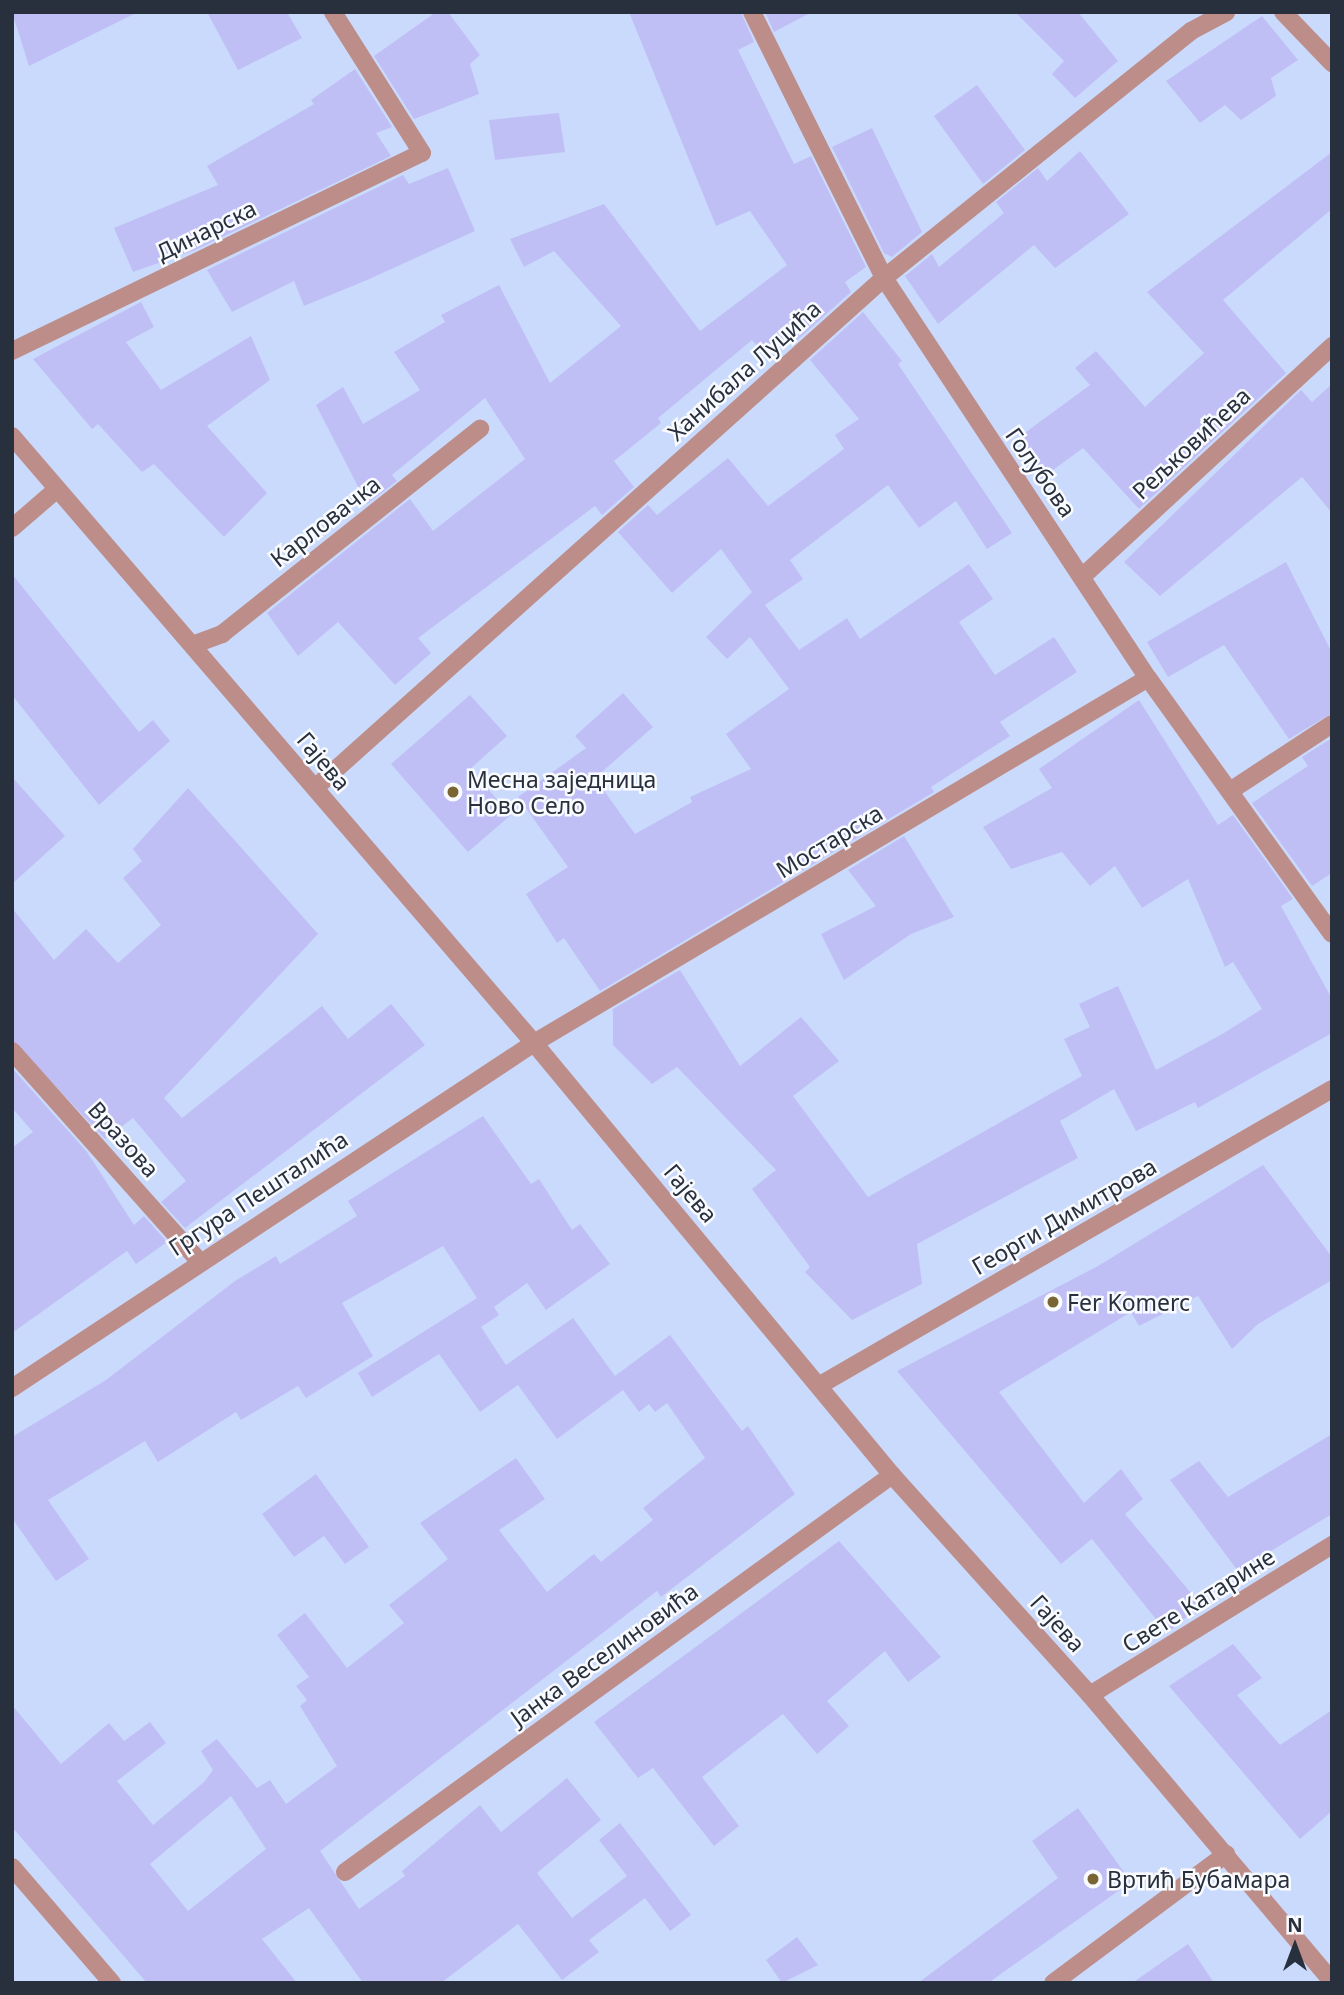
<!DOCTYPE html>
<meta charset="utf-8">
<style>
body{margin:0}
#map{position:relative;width:1344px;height:1995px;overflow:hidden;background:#cadafc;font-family:"Noto Sans",sans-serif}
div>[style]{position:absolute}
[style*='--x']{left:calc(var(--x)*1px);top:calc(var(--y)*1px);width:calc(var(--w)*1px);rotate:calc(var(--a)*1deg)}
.building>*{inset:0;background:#bfbff6}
.minor>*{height:18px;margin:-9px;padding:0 9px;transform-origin:9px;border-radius:9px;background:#bd8e89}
.dots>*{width:19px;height:19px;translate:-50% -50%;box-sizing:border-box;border:4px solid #f9fbfe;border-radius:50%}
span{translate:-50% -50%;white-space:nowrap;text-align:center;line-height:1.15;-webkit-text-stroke:5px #f9fbfe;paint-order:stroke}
.street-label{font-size:23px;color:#29303d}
.poi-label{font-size:23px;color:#29303d}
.left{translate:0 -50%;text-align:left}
.frame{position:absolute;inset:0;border:14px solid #29303d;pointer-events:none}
.north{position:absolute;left:1260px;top:1911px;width:70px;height:70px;-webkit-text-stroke:5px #f9fbfe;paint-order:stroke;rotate:0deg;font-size:19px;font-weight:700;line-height:28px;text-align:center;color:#29303d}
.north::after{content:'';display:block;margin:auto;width:24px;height:32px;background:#29303d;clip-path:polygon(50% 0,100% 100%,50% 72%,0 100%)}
</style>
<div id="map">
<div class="building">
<div style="clip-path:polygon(12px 12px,138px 12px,29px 66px)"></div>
<div style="clip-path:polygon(207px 12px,287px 12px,302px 38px,238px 70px)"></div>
<div style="clip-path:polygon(436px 12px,448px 12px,480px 55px,470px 64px,479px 94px,414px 119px,374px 56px)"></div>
<div style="clip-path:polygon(629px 12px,741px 12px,754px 42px,738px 50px,794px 164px,811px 156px,866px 267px,845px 282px,851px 292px,795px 342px,788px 334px,764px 354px,752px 340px,658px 418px,661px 423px,614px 461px,634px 487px,602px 515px,595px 506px,418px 638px,431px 653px,395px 685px,338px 622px,298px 656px,267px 613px,410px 499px,433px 531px,525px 459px,485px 398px,392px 475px,397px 481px,367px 504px,316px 405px,343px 387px,363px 424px,420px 390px,394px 352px,445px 322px,441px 315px,499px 285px,550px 383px,621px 326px,554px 251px,524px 267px,510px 239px,604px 204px,700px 331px,787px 265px,750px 211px,716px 226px)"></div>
<div style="clip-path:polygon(765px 12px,812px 12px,774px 32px)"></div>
<div style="clip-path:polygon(1015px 12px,1078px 12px,1118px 61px,1075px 98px,1052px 74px,1064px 61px)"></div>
<div style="clip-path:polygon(1262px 16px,1298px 60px,1271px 78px,1276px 96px,1241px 120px,1225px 105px,1200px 123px,1166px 81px)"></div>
<div style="clip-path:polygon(355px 69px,392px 127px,376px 133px,391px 156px,195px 250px,133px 272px,114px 228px,218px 185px,207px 166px,314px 104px,311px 100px)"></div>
<div style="clip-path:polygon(977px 85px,1025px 150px,983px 184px,934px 116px)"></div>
<div style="clip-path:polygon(559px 113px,565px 152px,495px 160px,489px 120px)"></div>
<div style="clip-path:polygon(872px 128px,922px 232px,892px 257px,884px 253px,832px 147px)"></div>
<div style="clip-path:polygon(1080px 151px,1129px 214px,1055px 268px,1034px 245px,938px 324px,905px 276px,932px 254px,939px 267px,1004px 213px,996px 202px,1038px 168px,1047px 181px)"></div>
<div style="clip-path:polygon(1332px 152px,1332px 209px,1223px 300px,1286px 373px,1139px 509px,1083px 448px,1042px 478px,1022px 435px,1090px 385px,1075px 368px,1096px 351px,1145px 407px,1204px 353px,1147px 292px)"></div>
<div style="clip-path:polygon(448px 168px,475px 231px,367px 280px,304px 306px,294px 281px,232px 312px,207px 270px,403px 175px,409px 184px)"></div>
<div style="clip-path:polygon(141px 302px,154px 327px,126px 342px,161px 390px,251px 336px,270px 380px,207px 426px,267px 493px,224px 537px,154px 464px,142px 472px,98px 424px,92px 429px,33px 359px)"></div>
<div style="clip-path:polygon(863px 312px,902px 361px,898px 364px,1012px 533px,987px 549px,956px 501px,919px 528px,888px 485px,790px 560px,803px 579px,765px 605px,799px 650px,847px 618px,860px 639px,969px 564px,993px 599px,959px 622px,995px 675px,1054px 637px,1077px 672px,1000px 722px,1010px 736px,931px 787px,934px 792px,600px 991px,564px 938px,557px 943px,526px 894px,568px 867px,518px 797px,586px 748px,575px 736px,623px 693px,653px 727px,595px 778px,635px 834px,692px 802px,690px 797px,751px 769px,726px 734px,789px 689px,750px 637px,727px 659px,706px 637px,752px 592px,721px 549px,672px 593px,618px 532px,648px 505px,657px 515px,728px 458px,768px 506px,844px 449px,835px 435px,859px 419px,810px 360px)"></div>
<div style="clip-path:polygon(1332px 384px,1332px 513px,1302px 477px,1160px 596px,1124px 562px,1301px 390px,1312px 402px)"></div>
<div style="clip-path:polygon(1286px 562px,1332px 653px,1332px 713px,1289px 739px,1224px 645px,1168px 677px,1147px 642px)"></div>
<div style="clip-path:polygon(12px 574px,139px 732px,153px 720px,170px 741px,99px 805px,12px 695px)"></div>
<div style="clip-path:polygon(470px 695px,507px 736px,470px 769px,511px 815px,468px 852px,391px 764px)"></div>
<div style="clip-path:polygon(1139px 700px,1218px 825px,1233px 815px,1293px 899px,1281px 906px,1332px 999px,1332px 1033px,1198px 1108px,1195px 1102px,1136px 1131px,1114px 1089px,1060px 1121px,1078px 1158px,917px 1244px,922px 1284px,852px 1320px,805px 1272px,810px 1267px,752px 1189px,776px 1170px,677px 1067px,652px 1084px,613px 1045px,613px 1009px,680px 970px,740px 1066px,801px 1017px,839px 1061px,793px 1096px,868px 1197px,1082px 1076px,1064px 1039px,1090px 1027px,1079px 1004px,1118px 986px,1156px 1070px,1224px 1033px,1262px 1009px,1233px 962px,1225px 967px,1188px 879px,1142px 908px,1115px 866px,1090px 886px,1062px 852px,1011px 869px,983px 827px,1052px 788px,1039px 769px)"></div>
<div style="clip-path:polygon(1332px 738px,1332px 873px,1312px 886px,1252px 803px,1308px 766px,1302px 757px)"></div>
<div style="clip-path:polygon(12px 777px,65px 836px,12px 884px)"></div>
<div style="clip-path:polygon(188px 788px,318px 934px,164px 1098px,182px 1118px,322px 1006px,348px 1039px,391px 1004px,425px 1045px,185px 1228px,161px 1202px,186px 1181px,133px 1118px,105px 1139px,12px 1040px,12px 908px,54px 960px,86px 929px,118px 963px,161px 925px,123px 878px,142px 861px,133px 849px)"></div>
<div style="clip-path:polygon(904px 836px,954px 917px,911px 934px,844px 980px,821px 934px,876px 906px,848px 870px)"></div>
<div style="clip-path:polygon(12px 1068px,87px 1152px,134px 1225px,144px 1216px,167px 1242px,136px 1264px,127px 1251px,12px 1333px,12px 1148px,33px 1132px,12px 1108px)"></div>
<div style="clip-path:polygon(evenodd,483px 1116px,531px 1184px,539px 1179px,572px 1230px,580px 1224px,610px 1264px,546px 1310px,527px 1283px,494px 1307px,499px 1315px,481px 1327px,506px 1365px,573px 1318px,615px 1376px,670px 1335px,742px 1431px,748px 1426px,795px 1494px,661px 1597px,657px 1591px,320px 1851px,359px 1909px,405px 1876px,402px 1871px,480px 1805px,501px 1832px,567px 1778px,601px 1820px,537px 1873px,572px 1918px,627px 1876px,599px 1840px,620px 1823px,691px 1915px,670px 1931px,645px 1898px,589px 1940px,599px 1952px,562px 1980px,518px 1924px,441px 1983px,363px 1983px,309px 1908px,262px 1939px,297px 1983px,147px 1983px,12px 1827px,12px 1705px,61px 1764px,109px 1723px,124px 1741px,150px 1722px,166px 1743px,117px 1781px,153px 1825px,204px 1782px,213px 1770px,201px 1751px,217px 1739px,257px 1788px,270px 1780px,286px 1804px,337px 1766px,300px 1706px,307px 1700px,296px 1686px,309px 1677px,277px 1635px,305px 1613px,347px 1668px,404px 1623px,389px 1605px,448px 1559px,420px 1523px,516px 1458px,545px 1499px,499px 1530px,547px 1592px,594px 1554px,601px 1562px,653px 1520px,643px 1508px,705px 1458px,667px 1403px,655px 1412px,649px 1404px,639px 1412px,623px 1390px,557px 1439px,518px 1385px,480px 1412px,439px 1354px,372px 1397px,358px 1373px,477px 1298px,443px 1246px,342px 1303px,373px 1356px,306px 1398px,298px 1386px,241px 1420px,236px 1412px,158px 1462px,145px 1441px,48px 1500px,89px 1559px,56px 1581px,12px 1518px,12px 1437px,106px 1380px,235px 1281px,276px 1256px,280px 1264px,357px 1216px,348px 1201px,483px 1116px,231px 1796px,266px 1849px,188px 1911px,150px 1864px,231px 1796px)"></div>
<div style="clip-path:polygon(1263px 1165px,1332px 1257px,1332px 1280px,1258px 1324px,1232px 1349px,1198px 1296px,1139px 1326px,1131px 1312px,999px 1392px,1084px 1503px,1121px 1469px,1143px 1499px,1125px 1514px,1201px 1605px,1167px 1633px,1092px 1539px,1061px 1564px,897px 1371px,1098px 1266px)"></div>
<div style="clip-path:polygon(1332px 1434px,1332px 1514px,1238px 1571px,1170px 1480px,1199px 1461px,1228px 1497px)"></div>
<div style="clip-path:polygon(316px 1474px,369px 1547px,345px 1564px,324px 1536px,294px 1557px,262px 1514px)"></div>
<div style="clip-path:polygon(839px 1541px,941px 1657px,908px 1682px,885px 1651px,827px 1701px,849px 1726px,817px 1754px,783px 1714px,702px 1777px,739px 1826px,714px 1846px,653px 1768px,638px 1778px,594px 1722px)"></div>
<div style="clip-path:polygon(1233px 1644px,1262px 1678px,1237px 1695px,1280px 1745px,1332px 1710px,1332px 1811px,1300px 1839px,1169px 1686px)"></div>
<div style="clip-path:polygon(1078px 1808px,1131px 1882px,988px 1983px,918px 1983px,1058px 1878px,1032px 1841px)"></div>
<div style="clip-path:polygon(797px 1937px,818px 1965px,782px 1983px,766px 1960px)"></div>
<div style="clip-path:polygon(1188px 1944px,1214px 1983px,1132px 1983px)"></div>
</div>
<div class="minor">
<div style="--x:752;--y:12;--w:297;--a:63.6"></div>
<div style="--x:884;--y:278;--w:479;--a:56.6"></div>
<div style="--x:1148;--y:678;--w:315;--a:54.3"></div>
<div style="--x:1283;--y:12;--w:71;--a:46.1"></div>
<div style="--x:12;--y:351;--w:455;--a:-25.8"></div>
<div style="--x:422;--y:153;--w:167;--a:-122.3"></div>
<div style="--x:12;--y:436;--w:801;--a:49.31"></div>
<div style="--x:534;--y:1043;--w:561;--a:50.35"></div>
<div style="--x:892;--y:1475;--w:296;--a:48"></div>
<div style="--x:1090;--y:1695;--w:375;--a:49.8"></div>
<div style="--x:12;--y:528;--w:58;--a:-40.8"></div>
<div style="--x:1083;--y:576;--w:339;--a:-42.7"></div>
<div style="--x:195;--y:644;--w:29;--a:-20"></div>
<div style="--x:222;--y:634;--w:330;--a:-38.5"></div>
<div style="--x:315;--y:788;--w:764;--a:-41.87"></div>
<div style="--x:884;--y:278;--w:394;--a:-38.8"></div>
<div style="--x:1191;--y:31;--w:40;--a:-28"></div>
<div style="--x:1233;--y:789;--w:118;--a:-33.3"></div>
<div style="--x:12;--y:1051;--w:280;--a:48.3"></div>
<div style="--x:820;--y:1385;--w:591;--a:-30.03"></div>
<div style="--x:12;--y:1388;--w:626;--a:-33.46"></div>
<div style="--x:534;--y:1043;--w:714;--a:-30.73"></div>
<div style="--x:1090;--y:1695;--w:285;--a:-31.8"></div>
<div style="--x:12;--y:1867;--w:153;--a:49.2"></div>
<div style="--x:345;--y:1872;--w:676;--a:-35.97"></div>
<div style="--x:1053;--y:1983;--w:216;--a:-36.7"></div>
</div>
<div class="dots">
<div style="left:453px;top:792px;background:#7a6433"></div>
<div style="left:1053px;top:1302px;background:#7a6433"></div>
<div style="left:1093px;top:1879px;background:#7a6433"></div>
</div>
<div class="street-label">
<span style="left:206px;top:230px;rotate:-26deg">Динарска</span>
<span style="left:744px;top:370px;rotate:-42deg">Ханибала Луцића</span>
<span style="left:1191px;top:443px;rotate:-43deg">Рељковићева</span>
<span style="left:1041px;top:472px;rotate:55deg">Голубова</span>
<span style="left:325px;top:521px;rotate:-38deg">Карловачка</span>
<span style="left:324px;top:761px;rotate:50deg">Гајева</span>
<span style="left:829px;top:841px;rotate:-31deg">Мостарска</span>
<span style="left:124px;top:1139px;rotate:48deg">Вразова</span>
<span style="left:258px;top:1193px;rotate:-33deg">Гргура Пешталића</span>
<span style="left:691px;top:1193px;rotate:50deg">Гајева</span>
<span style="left:1064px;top:1216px;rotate:-30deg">Георги Димитрова</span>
<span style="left:1198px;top:1600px;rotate:-32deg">Свете Катарине</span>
<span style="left:1058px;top:1623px;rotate:48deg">Гајева</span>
<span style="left:604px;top:1654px;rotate:-36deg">Јанка Веселиновића</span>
</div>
<div class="poi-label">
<span class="left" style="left:467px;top:792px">Месна заједница<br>Ново Село</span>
<span class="left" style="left:1067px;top:1302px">Fer Komerc</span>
<span class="left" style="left:1107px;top:1879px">Вртић Бубамара</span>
</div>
<div class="frame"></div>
<div class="north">N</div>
</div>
